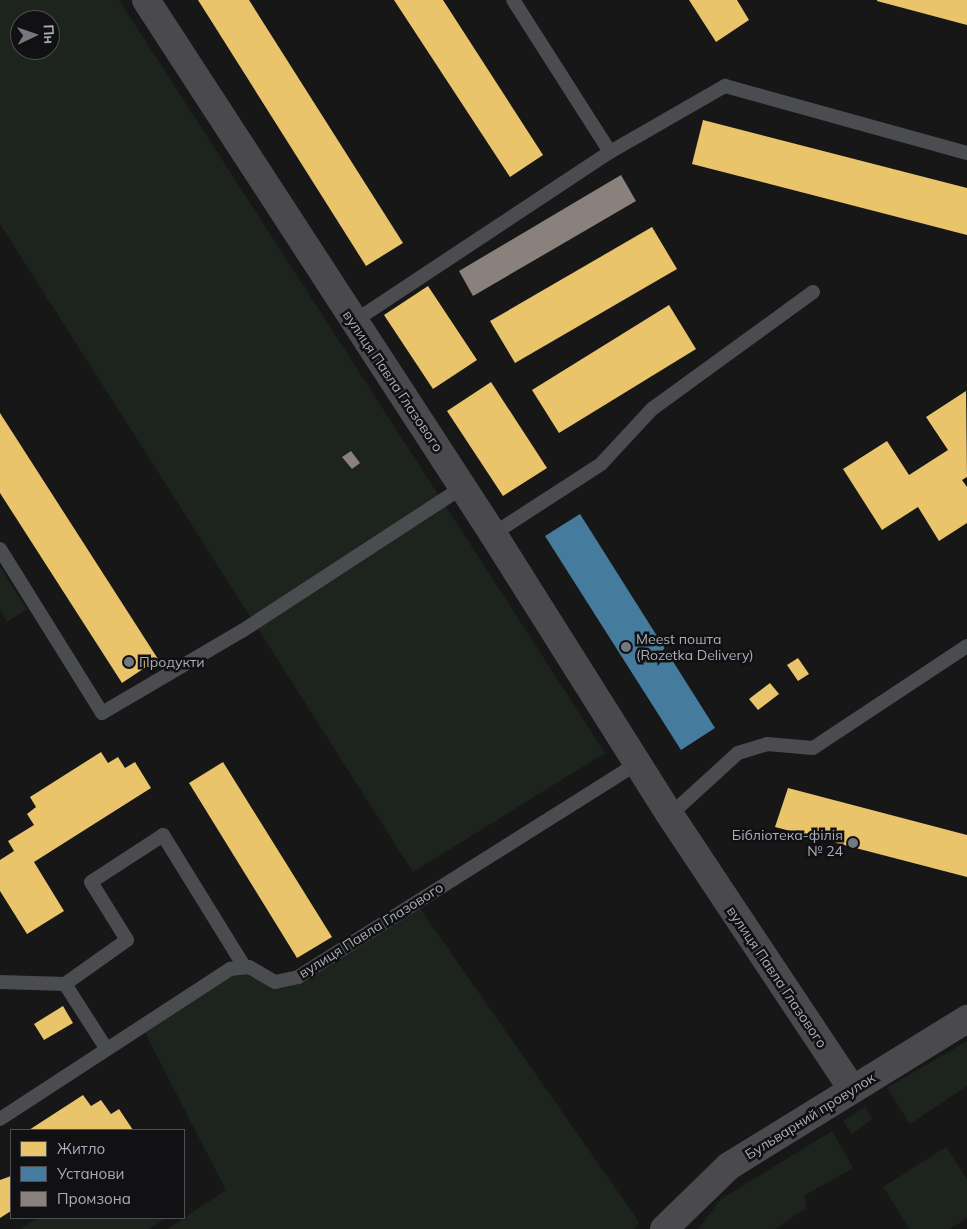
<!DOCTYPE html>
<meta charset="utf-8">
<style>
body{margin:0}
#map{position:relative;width:967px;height:1229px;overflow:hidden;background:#171717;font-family:Mulish,sans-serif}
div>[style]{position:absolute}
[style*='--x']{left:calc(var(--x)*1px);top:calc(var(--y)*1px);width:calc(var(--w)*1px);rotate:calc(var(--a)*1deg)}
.green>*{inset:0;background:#1d241e}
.homes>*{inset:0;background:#e9c46a}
.public>*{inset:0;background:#457b9d}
.industry>*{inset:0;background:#8a817c}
.lane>*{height:14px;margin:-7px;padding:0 7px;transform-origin:7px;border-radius:7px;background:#4b4c50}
.secondary>*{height:28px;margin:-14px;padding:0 14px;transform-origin:14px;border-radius:14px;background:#4a4a4e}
.dots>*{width:14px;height:14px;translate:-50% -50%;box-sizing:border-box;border:2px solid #111113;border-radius:50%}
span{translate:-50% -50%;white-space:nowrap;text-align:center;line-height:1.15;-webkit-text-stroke:5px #111113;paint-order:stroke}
.street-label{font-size:14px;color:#a8adb8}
.poi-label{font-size:14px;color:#a8adb8}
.left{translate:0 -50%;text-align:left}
.right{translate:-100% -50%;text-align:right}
.legend{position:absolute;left:10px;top:1129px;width:175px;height:90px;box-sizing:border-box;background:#111113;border:1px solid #4d4f55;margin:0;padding:6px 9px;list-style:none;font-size:15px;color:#a8adb8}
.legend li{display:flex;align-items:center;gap:10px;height:25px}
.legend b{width:25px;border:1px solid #4d4f55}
.north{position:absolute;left:10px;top:10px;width:50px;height:50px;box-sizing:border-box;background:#111113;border:1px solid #4d4f55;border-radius:50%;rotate:87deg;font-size:14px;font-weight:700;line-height:20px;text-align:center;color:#a8adb8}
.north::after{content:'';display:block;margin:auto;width:18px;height:22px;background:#757880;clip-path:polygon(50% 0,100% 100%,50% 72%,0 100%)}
</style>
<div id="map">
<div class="green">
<div style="clip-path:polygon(evenodd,0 0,119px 0,605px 753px,413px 872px,0 224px,0 0,20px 20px,50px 20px,50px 50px,20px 50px,20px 20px)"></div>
<div style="clip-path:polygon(0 567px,27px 609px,7px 622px,0 610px)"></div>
<div style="clip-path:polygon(416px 903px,639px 1222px,634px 1229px,167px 1229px,226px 1190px,141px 1025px,230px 969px,281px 982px)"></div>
<div style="clip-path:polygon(967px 1041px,967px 1086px,910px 1124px,887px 1088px)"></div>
<div style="clip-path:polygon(865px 1107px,873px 1119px,852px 1134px,843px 1121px)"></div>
<div style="clip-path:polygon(832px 1131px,853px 1168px,805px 1195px,806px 1208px,775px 1229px,698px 1229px,721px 1199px)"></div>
<div style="clip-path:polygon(946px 1147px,967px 1179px,967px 1218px,950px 1229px,910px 1229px,883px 1187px)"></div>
<div style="clip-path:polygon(37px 1218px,166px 1218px,149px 1229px,20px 1229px)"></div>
</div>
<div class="homes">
<div style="clip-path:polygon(198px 0,249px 0,403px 243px,366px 266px)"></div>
<div style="clip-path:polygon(394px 0,443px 0,543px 155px,510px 177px)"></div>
<div style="clip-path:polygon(689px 0,737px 0,749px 20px,716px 42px)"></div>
<div style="clip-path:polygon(967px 0,967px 25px,877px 1px,877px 0)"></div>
<div style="clip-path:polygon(703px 120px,967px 188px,967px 235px,692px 164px)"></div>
<div style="clip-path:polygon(652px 227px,677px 269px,515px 363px,490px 321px)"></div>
<div style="clip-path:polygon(428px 286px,477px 360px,433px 389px,384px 315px)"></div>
<div style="clip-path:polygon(669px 305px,696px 349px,559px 433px,532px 390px)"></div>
<div style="clip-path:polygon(491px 382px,547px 468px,503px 496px,447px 411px)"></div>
<div style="clip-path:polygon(966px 391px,967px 477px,962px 480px,967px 487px,967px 523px,939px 541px,918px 507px,882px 530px,843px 469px,887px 441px,909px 475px,948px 450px,926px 417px)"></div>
<div style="clip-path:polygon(0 413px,158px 659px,122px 683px,0 493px)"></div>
<div style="clip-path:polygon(798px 658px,809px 674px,798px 681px,787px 665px)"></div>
<div style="clip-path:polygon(770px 683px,779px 694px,758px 710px,749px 699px)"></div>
<div style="clip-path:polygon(101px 752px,108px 763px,118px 757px,125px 768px,135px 762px,151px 788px,34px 862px,64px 911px,27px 934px,0 891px,0 860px,14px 851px,8px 841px,34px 825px,27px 814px,36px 807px,30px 797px)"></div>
<div style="clip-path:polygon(223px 762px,332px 937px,297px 958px,189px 783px)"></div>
<div style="clip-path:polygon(788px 788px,967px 835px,967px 877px,775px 827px)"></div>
<div style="clip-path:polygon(63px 1006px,73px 1023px,44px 1040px,34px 1024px)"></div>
<div style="clip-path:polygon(83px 1095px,91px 1106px,101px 1100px,111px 1114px,119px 1109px,133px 1130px,29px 1130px)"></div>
<div style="clip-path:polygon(11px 1176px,11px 1211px,0 1218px,0 1180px)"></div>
</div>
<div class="public">
<div style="clip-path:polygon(580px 514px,715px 728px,681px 750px,545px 536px)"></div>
</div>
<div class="industry">
<div style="clip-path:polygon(621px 175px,636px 201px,473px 296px,459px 271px)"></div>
<div style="clip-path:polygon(351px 451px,360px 463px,352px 469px,342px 457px)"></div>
</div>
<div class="lane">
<div style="--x:610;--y:152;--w:133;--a:-29.9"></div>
<div style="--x:725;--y:86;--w:251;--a:15.5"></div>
<div style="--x:353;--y:322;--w:308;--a:-33.5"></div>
<div style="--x:610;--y:152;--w:180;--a:-122.5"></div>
<div style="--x:493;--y:534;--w:129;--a:-32.9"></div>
<div style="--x:601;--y:464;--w:75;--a:-47.2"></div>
<div style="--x:652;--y:409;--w:199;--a:-36"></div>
<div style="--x:0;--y:549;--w:193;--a:58.1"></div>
<div style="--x:102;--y:713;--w:162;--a:-30.4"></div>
<div style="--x:242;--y:631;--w:264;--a:-33.1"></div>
<div style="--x:670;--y:815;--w:92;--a:-42.4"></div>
<div style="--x:738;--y:753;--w:30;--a:-17"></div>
<div style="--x:767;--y:744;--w:46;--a:5"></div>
<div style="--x:813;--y:748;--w:185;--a:-33.5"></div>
<div style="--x:0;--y:982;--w:65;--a:1.8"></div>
<div style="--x:65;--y:984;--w:76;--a:-35.4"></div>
<div style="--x:127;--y:940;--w:68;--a:-121.8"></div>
<div style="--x:91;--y:882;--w:86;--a:-33.1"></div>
<div style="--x:163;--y:835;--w:154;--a:58.3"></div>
<div style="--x:65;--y:984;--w:76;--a:57.4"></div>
<div style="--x:0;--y:1119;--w:275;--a:-33.1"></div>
<div style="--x:230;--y:969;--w:19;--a:-6"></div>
<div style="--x:249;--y:967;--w:30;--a:30"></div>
<div style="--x:275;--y:982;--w:24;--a:-12"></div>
<div style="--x:298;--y:977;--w:402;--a:-32.2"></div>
</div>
<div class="secondary">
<div style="--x:146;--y:0;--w:637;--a:56.98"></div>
<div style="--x:493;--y:534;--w:332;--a:57.8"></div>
<div style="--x:670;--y:815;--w:329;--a:56.4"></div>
<div style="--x:664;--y:1229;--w:91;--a:-44.1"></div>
<div style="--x:729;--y:1166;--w:280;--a:-31.7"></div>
</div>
<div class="dots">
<div style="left:626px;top:647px;background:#757880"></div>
<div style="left:129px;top:662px;background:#757880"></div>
<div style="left:853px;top:843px;background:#757880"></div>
</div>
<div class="street-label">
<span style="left:393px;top:381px;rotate:56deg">вулиця Павла Глазового</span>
<span style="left:371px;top:930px;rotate:-32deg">вулиця Павла Глазового</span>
<span style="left:777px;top:977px;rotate:56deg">вулиця Павла Глазового</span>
<span style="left:810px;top:1116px;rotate:-32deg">Бульварний провулок</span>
</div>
<div class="poi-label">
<span class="left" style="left:636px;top:647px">Meest пошта<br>(Rozetka Delivery)</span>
<span class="left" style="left:139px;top:662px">Продукти</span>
<span class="right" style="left:843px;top:843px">Бібліотека-філія<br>№ 24</span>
</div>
<ul class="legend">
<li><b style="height:14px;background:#e9c46a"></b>Житло</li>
<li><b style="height:14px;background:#457b9d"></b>Установи</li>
<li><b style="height:14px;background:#8a817c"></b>Промзона</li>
</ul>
<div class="north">Пн</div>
</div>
